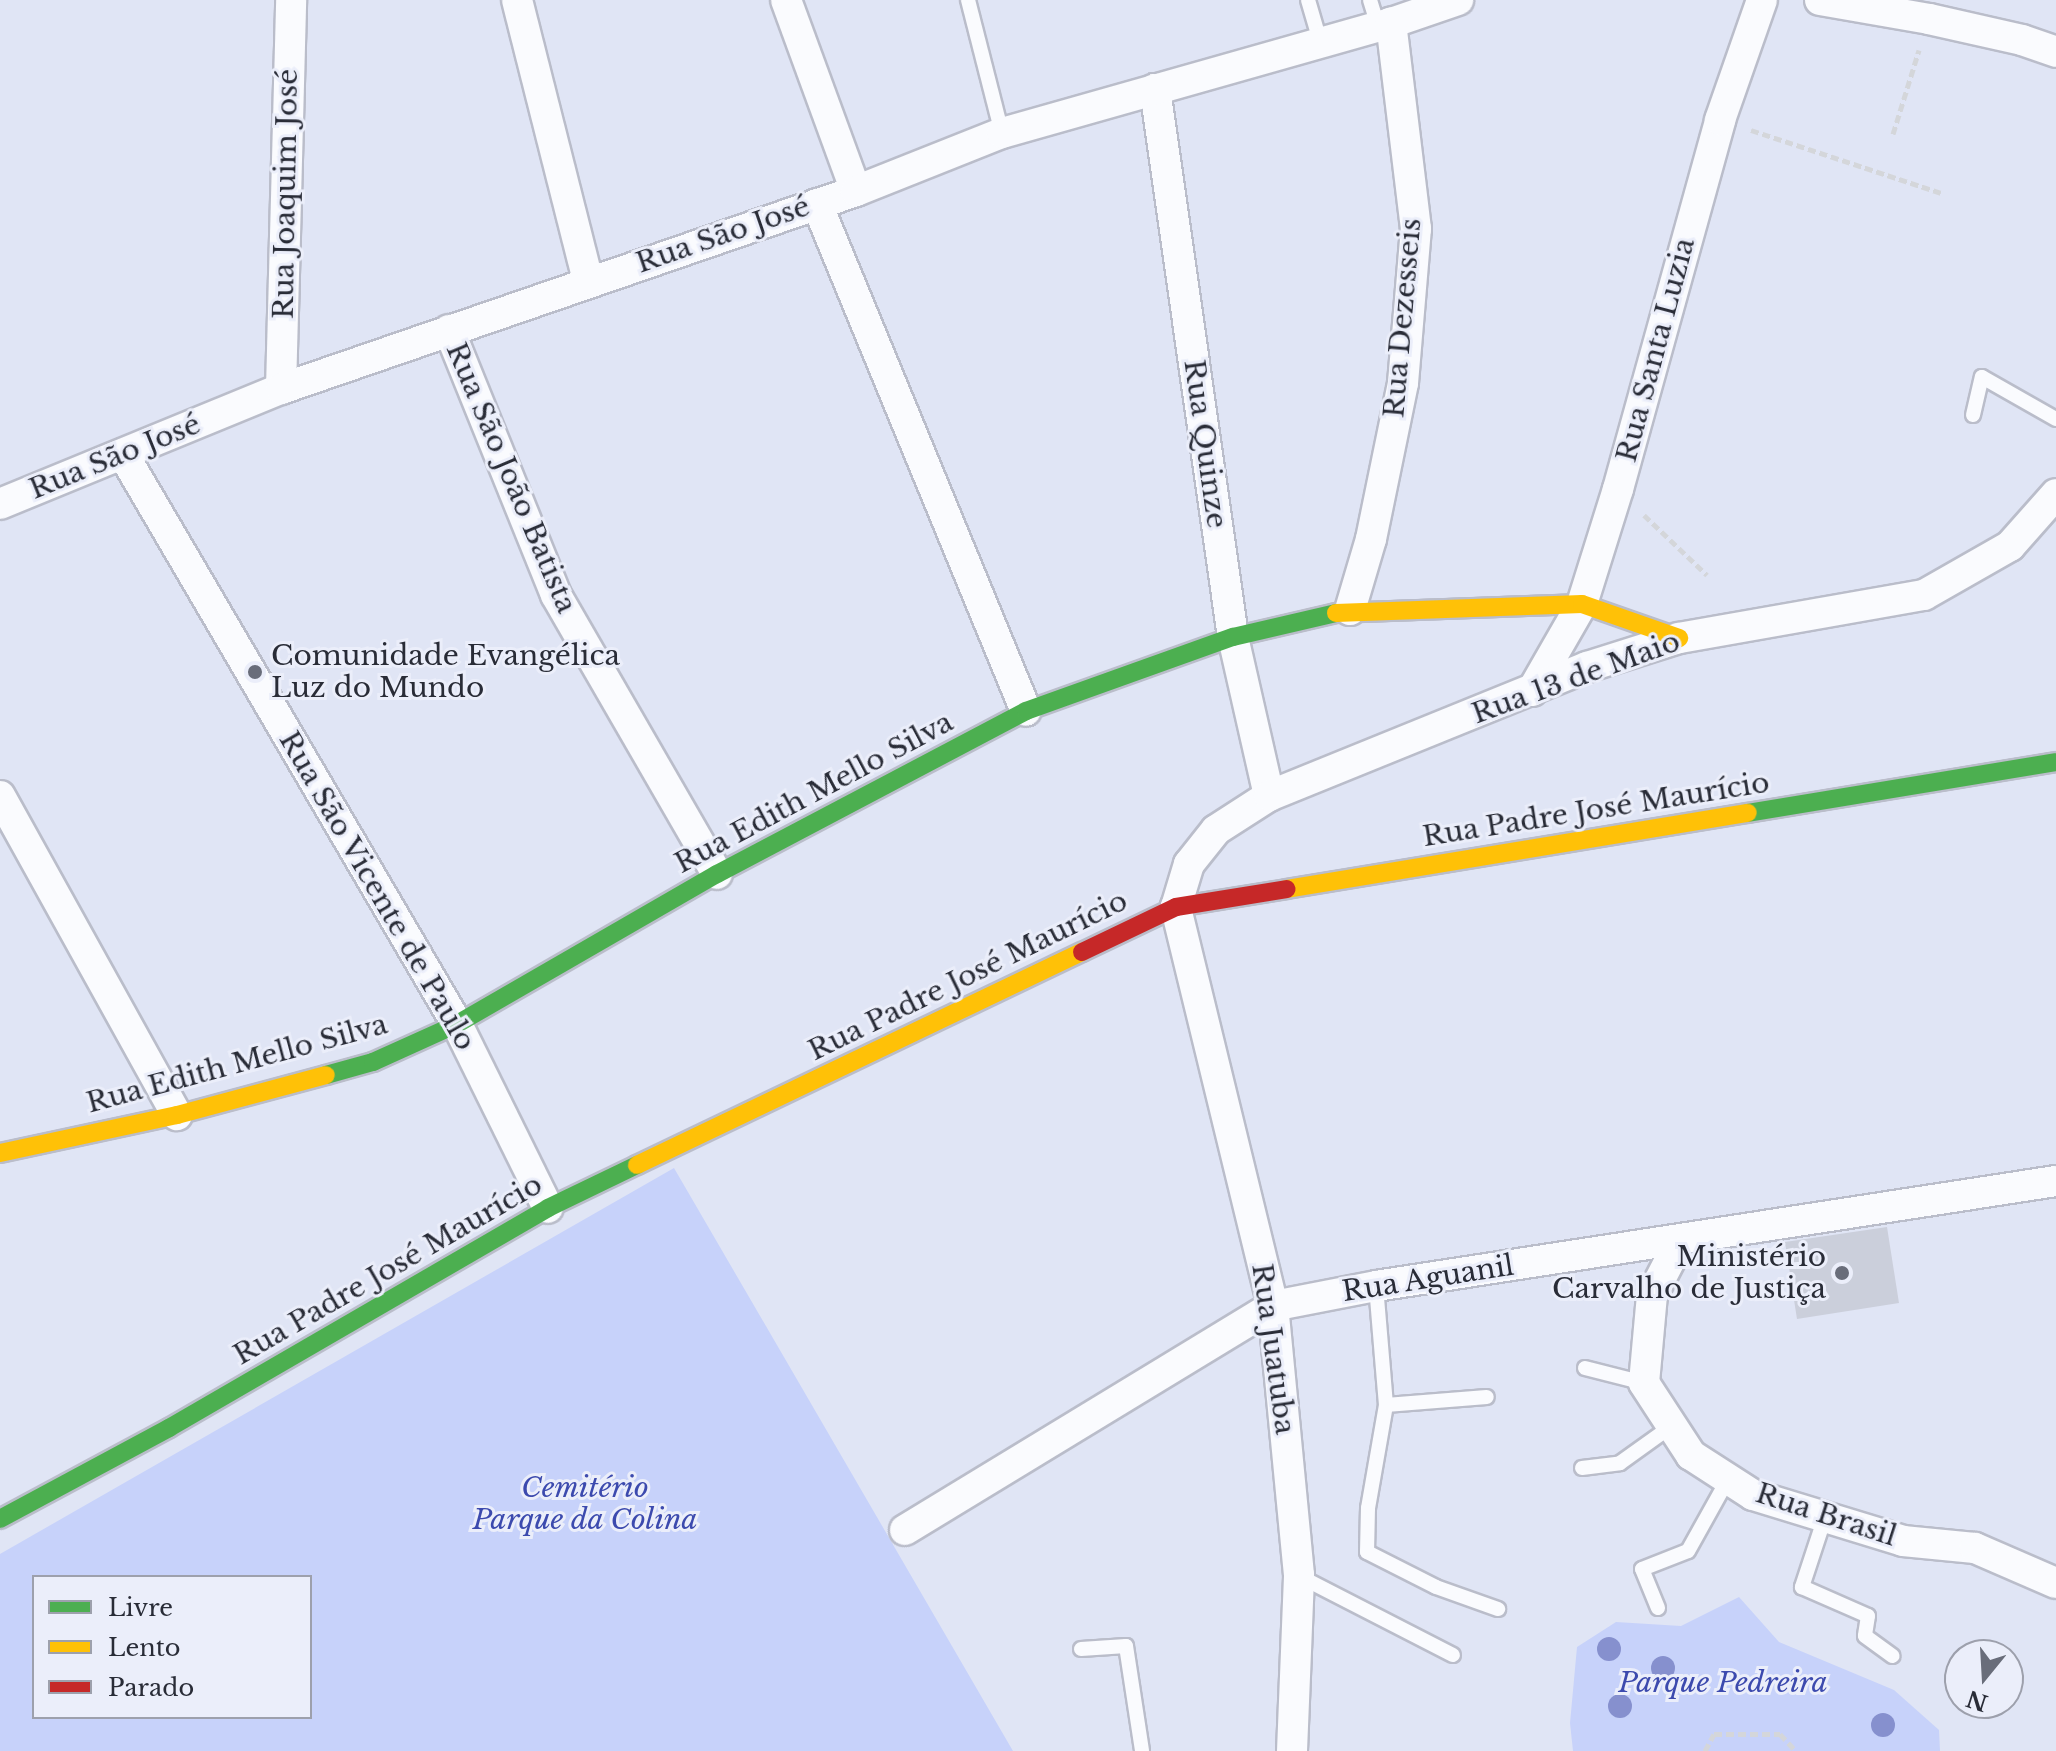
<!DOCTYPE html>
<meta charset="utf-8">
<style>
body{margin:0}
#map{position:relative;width:2056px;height:1751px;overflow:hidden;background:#e0e5f5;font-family:"Libre Baskerville",serif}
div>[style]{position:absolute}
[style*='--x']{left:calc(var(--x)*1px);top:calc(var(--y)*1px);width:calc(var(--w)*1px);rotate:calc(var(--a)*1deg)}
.green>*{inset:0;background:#c7d2fa}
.building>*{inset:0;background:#cbcfdb}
.path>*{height:5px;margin-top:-2.5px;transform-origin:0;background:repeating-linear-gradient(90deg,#d4d6da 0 8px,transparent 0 12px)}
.roads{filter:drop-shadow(2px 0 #babdca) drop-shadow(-2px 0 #babdca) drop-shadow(0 2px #babdca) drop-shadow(0 -2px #babdca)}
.lane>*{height:14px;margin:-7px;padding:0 7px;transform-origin:7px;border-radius:7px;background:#fafbfe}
.street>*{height:30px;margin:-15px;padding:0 15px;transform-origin:15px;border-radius:15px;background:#fafbfe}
.fast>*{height:18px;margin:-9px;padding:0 9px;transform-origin:9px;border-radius:9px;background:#4caf50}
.slow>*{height:18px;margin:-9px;padding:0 9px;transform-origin:9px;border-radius:9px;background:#ffc107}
.jam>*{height:18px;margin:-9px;padding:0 9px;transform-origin:9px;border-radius:9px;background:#c62828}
.trees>*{width:24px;height:24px;margin:-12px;border-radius:50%;background:#8690ce}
.dots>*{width:22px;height:22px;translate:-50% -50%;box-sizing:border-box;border:4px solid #ebeefa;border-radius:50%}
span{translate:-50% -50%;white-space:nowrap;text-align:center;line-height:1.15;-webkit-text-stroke:6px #ebeefa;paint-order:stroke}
.street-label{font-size:28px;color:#292c37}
.poi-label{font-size:28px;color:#292c37}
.left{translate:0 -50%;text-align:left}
.right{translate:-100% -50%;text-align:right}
.park-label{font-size:28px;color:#3c4aae;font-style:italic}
.legend{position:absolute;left:32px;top:1575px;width:280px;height:144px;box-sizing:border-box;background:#ebeefa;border:2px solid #9da0ac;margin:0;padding:10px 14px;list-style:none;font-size:24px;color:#292c37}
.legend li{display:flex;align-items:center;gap:16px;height:40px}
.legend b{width:40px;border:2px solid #9da0ac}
.north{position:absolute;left:1944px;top:1639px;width:80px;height:80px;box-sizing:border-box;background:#ebeefa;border:2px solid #9da0ac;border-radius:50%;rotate:198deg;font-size:22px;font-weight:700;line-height:32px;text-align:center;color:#292c37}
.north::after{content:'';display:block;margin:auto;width:28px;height:36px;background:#696d7a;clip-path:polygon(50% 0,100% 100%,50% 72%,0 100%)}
</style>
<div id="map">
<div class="green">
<div style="clip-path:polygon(evenodd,674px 1168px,1013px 1751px,0 1751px,0 1554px,674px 1168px,34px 1577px,310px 1577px,310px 1717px,34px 1717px,34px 1577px)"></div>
<div style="clip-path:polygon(1739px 1597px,1779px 1642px,1894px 1690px,1939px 1730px,1940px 1751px,1573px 1751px,1570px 1723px,1577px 1647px,1616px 1622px,1681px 1626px)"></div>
</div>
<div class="building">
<div style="clip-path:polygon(1887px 1227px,1899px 1303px,1797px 1319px,1785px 1242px)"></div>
</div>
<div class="path">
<div style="--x:1751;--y:130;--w:200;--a:18.3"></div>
<div style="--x:1893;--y:134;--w:88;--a:-72.8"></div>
<div style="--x:1644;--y:515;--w:87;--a:43.6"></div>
<div style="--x:1705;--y:1751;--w:19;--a:-62"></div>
<div style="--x:1714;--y:1734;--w:66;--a:0"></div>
<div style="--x:1780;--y:1734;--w:23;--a:47"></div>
</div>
<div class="roads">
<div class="lane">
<div style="--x:968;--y:0;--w:137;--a:75.7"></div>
<div style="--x:1308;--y:0;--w:43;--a:73.7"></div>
<div style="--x:1370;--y:0;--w:27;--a:73"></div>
<div style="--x:1973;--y:415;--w:39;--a:-77"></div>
<div style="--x:1982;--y:377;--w:85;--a:29.6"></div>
<div style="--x:1376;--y:1286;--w:119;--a:85.2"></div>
<div style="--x:1386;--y:1405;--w:105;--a:99.9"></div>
<div style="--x:1368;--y:1508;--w:44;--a:91.3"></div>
<div style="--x:1367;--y:1552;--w:77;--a:26.9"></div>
<div style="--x:1436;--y:1587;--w:66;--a:19.5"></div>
<div style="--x:1585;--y:1368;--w:61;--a:14.3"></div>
<div style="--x:1386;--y:1405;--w:101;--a:-4.5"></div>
<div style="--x:1582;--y:1468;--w:38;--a:-7"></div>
<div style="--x:1620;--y:1463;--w:65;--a:-35.6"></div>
<div style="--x:1825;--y:1517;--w:74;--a:108.2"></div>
<div style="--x:1802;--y:1587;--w:72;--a:23.7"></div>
<div style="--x:1868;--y:1616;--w:20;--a:99"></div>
<div style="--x:1865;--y:1636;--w:34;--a:36"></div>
<div style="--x:1299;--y:1576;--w:173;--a:27.2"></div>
<div style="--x:1658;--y:1608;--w:42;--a:-112.3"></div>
<div style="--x:1642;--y:1569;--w:49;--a:-21.4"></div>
<div style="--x:1688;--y:1551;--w:82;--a:-60.9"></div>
<div style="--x:1081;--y:1649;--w:45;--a:-3.8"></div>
<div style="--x:1126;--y:1646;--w:106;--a:81.3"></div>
</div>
<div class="street">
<div style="--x:517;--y:0;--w:290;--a:75.8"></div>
<div style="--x:786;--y:0;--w:203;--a:69.9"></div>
<div style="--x:1820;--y:0;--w:111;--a:9.9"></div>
<div style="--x:1929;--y:19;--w:95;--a:12.7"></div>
<div style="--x:2022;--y:40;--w:36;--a:19"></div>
<div style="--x:1155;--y:89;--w:554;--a:81.9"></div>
<div style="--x:1233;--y:637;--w:163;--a:77.2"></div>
<div style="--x:817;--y:204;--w:548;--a:67.6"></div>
<div style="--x:449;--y:330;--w:286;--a:68"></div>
<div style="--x:556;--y:595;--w:322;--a:60"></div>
<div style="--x:281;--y:389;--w:389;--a:-88.5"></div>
<div style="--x:123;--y:454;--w:661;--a:59.63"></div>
<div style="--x:457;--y:1024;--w:205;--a:63.7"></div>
<div style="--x:0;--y:504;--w:304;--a:-22.3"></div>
<div style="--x:281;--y:389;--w:608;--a:-19"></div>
<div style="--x:856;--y:191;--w:157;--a:-21.7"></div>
<div style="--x:1002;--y:133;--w:404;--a:-15.8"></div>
<div style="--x:1391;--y:23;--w:71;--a:-18.9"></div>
<div style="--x:1350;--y:610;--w:74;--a:-73.5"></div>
<div style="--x:1371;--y:539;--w:159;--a:-78.4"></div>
<div style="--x:1403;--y:383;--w:155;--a:-85.2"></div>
<div style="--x:1416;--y:229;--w:208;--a:-96.9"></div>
<div style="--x:1532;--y:691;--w:100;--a:-60.1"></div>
<div style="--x:1582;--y:604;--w:121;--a:-72.6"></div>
<div style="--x:1618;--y:489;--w:383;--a:-74.5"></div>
<div style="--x:1720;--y:120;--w:127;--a:-70.7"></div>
<div style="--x:0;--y:796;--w:365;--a:61"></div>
<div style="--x:1681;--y:1239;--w:63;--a:117.4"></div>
<div style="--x:1652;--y:1295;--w:88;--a:95.2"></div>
<div style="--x:1644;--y:1383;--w:86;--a:56.9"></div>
<div style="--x:1691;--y:1455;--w:74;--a:32.8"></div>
<div style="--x:1753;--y:1495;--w:157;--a:17"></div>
<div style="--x:1903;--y:1541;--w:72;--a:5.6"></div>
<div style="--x:1975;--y:1548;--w:88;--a:23.4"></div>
<div style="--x:905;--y:1530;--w:431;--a:-31.3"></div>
<div style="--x:1273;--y:1306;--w:105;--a:-11"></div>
<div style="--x:1376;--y:1286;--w:688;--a:-8.78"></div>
<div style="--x:1292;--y:1751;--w:176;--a:-87.7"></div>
<div style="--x:1299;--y:1575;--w:270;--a:-95.5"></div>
<div style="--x:1273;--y:1306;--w:411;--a:-103.7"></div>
<div style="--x:1176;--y:907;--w:45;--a:-73.2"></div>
<div style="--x:1189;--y:864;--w:43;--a:-51.5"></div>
<div style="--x:1216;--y:830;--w:63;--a:-32.7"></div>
<div style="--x:1269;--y:796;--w:343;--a:-22.1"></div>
<div style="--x:1587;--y:667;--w:96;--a:-17.5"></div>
<div style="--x:1679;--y:638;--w:249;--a:-10"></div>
<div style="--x:1924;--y:595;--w:99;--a:-29.7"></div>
<div style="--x:2010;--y:546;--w:69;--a:-48.5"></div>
</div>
<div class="fast">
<div style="--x:1748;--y:813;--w:312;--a:-9.4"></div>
<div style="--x:326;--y:1075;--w:49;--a:-15.5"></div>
<div style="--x:373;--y:1062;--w:92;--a:-24.3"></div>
<div style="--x:457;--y:1024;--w:300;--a:-30"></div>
<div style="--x:717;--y:874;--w:349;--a:-27.8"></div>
<div style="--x:1026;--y:711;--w:220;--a:-19.7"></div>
<div style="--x:1233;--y:637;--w:106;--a:-13.1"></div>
<div style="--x:0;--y:1519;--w:192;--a:-28.3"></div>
<div style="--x:169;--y:1428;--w:438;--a:-30.1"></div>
<div style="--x:548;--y:1208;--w:99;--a:-25.8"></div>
</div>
<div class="slow">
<div style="--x:1336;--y:613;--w:246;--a:-2.1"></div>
<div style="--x:1582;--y:604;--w:103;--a:19.3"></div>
<div style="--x:1287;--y:889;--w:467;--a:-9.4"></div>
<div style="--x:0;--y:1153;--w:181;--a:-12.1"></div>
<div style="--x:177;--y:1115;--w:154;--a:-15"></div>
<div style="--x:637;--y:1165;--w:493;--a:-25.6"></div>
</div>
<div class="jam">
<div style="--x:1082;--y:952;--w:104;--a:-25.6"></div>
<div style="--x:1176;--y:907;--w:112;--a:-9.2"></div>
</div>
</div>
<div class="trees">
<div style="left:1609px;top:1649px"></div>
<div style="left:1663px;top:1668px"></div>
<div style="left:1620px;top:1706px"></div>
<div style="left:1883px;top:1725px"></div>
</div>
<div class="dots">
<div style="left:255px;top:672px;background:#696d7a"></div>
<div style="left:1842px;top:1273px;background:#696d7a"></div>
</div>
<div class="street-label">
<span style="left:286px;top:194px;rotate:-89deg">Rua Joaquim José</span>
<span style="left:723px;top:235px;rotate:-19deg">Rua São José</span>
<span style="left:1403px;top:318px;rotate:-85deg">Rua Dezesseis</span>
<span style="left:1656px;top:350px;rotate:-75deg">Rua Santa Luzia</span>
<span style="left:1205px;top:444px;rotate:82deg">Rua Quinze</span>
<span style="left:115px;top:457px;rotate:-22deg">Rua São José</span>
<span style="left:511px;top:478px;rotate:67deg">Rua São João Batista</span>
<span style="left:1576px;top:678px;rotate:-20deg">Rua 13 de Maio</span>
<span style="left:814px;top:793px;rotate:-28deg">Rua Edith Mello Silva</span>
<span style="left:1596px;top:810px;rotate:-9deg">Rua Padre José Maurício</span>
<span style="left:377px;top:891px;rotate:60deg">Rua São Vicente de Paulo</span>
<span style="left:968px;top:976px;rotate:-26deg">Rua Padre José Maurício</span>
<span style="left:237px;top:1064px;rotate:-15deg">Rua Edith Mello Silva</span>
<span style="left:388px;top:1270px;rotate:-30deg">Rua Padre José Maurício</span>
<span style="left:1428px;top:1279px;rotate:-9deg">Rua Aguanil</span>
<span style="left:1273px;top:1349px;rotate:82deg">Rua Juatuba</span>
<span style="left:1826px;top:1515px;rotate:18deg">Rua Brasil</span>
</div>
<div class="poi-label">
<span class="left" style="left:271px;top:672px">Comunidade Evangélica<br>Luz do Mundo</span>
<span class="right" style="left:1826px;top:1273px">Ministério<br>Carvalho de Justiça</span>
</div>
<div class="park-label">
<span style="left:585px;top:1504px">Cemitério<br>Parque da Colina</span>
<span style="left:1723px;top:1683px">Parque Pedreira</span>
</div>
<ul class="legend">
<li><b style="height:10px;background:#4caf50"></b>Livre</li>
<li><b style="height:10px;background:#ffc107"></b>Lento</li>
<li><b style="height:10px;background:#c62828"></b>Parado</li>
</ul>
<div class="north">N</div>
</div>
